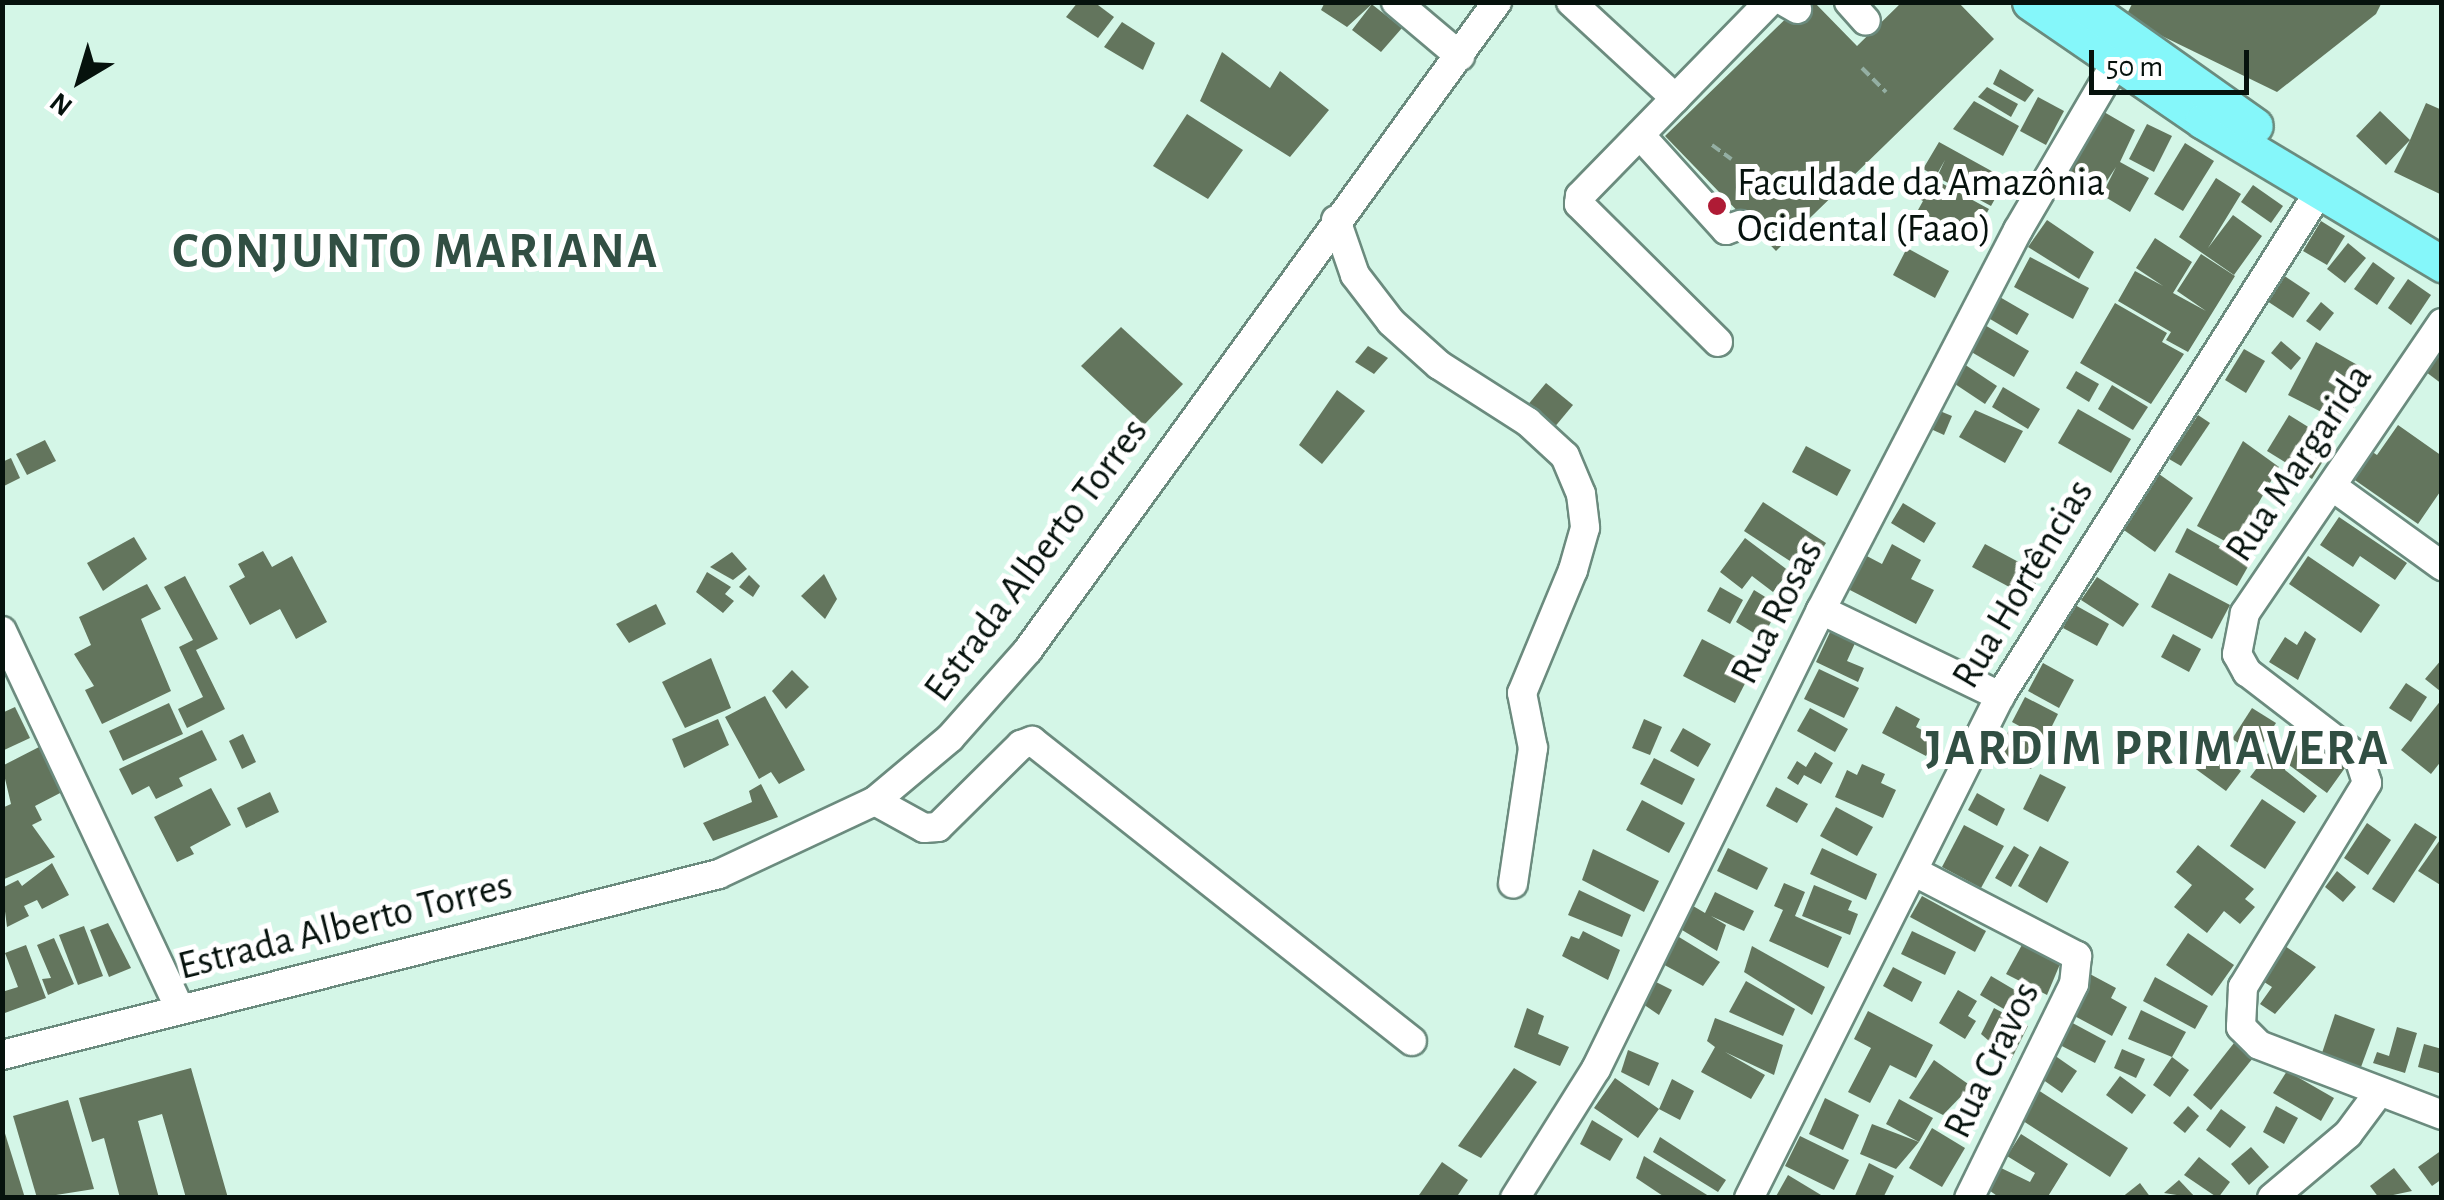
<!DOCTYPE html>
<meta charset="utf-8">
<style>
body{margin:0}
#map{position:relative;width:2444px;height:1200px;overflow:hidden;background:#d4f6e7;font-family:"Alegreya Sans",sans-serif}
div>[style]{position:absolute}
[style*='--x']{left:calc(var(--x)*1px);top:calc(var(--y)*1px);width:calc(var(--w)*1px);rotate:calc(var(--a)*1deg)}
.building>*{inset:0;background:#63755d}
.path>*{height:4px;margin-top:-2px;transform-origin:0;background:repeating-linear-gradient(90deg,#94afa3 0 10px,transparent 0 15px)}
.roads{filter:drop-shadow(2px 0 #6b8b7e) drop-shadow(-2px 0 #6b8b7e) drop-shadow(0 2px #6b8b7e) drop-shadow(0 -2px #6b8b7e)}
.minor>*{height:28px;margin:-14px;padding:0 14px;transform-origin:14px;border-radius:14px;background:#fff}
.major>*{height:35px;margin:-17.5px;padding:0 17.5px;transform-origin:17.5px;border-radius:17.5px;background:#85f7fa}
.dots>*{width:28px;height:28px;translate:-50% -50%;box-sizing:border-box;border:5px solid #fff;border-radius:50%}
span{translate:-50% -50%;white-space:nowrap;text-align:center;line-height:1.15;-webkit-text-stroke:10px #fff;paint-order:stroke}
.poi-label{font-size:40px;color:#06120d}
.left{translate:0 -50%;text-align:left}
.street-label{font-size:40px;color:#06120d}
.district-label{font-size:50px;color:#314f43;font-weight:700;letter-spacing:2.5px}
.frame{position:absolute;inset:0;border:5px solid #06120d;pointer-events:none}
.north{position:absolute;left:30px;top:30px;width:100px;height:100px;-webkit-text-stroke:8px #fff;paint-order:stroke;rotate:218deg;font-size:28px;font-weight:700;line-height:40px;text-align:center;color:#06120d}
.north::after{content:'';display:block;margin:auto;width:35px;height:45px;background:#06120d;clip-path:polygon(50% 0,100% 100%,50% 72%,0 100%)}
.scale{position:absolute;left:2089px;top:50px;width:160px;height:45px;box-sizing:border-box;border:5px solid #06120d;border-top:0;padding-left:12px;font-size:30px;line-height:35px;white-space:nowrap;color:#06120d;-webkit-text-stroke:8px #fff;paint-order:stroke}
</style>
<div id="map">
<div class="building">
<div style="clip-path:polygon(1078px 2px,1094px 2px,1114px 17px,1098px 38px,1066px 17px)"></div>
<div style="clip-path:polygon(1325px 2px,1369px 2px,1402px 28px,1381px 52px,1352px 30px,1372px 4px,1347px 27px,1321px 10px)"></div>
<div style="clip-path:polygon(1803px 2px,1814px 2px,1857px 46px,1902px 2px,1958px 2px,1994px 39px,1776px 251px,1665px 136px)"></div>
<div style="clip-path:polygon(2133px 2px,2382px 2px,2376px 14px,2277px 92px,2125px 18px)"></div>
<div style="clip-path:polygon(1122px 22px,1155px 43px,1143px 70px,1104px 47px)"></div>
<div style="clip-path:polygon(1222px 52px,1270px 88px,1280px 71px,1329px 110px,1290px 157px,1200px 101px)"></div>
<div style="clip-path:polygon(2000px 69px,2034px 90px,2025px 102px,1993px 84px)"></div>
<div style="clip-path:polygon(1987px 87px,2018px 104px,2011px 117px,1978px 97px)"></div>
<div style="clip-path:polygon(2038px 97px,2064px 111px,2046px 145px,2020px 131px)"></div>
<div style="clip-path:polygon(1974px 101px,2019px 126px,2003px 156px,1953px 129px)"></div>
<div style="clip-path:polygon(2426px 103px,2442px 110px,2442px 195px,2394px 172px,2410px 140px,2386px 165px,2356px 136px,2380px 111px,2410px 140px)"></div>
<div style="clip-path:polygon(2104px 112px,2135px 130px,2120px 162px,2149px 178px,2130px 212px,2102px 195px,2116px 167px,2097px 196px,2066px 178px)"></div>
<div style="clip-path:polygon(1187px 114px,1243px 150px,1208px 199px,1153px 166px)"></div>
<div style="clip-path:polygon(2147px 124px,2172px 136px,2154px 172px,2129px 159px)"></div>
<div style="clip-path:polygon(1939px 142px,2006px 179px,1991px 206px,1937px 177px,1945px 160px,1936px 176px,1923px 169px)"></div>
<div style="clip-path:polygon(2185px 143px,2214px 161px,2183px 211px,2154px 194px)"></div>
<div style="clip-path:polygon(1918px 172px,1933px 179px,1927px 190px,1934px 179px,1989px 209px,1972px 240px,1918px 210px,1923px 201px,1909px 193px)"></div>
<div style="clip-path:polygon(2216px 178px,2241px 194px,2208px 248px,2233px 215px,2262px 236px,2234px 275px,2179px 237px)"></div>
<div style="clip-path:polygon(2253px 185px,2283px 206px,2271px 223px,2241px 202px)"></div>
<div style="clip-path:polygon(2047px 220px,2094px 252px,2079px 279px,2028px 247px)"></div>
<div style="clip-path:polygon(2321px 221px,2345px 236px,2327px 265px,2303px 251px)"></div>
<div style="clip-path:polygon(2155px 238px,2192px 262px,2173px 293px,2206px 311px,2177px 291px,2201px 254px,2235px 276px,2188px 352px,2166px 340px,2171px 332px,2118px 301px,2135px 271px,2163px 286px,2136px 268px)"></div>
<div style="clip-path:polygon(2348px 243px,2366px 258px,2345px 283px,2327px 269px)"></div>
<div style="clip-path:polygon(1907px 248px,1949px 271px,1935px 298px,1893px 275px)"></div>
<div style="clip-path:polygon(2030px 257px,2089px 288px,2073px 319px,2014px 287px)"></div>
<div style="clip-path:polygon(2373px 262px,2395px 278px,2377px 305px,2354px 289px)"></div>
<div style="clip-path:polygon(2283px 275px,2310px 293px,2293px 318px,2267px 301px)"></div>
<div style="clip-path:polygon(2408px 279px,2431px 295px,2411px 325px,2388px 308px)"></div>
<div style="clip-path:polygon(1998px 296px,2029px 314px,2017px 335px,1985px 316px)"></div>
<div style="clip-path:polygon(2321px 302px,2334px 313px,2320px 331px,2306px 321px)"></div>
<div style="clip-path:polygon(2115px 303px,2167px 333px,2162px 342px,2184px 354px,2151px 404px,2080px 363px)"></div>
<div style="clip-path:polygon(1983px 324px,2029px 351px,2014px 377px,1968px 350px)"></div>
<div style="clip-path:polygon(1121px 327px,1183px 384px,1144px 425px,1081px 366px)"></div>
<div style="clip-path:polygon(2281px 341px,2301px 358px,2291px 370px,2271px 353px)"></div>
<div style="clip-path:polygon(2316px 342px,2372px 373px,2345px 424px,2288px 395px)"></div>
<div style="clip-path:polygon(1368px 346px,1388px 358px,1374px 374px,1355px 362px)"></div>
<div style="clip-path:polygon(2244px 349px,2265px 361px,2246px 393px,2225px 380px)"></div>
<div style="clip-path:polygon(2438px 355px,2442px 357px,2442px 384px,2426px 372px)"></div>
<div style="clip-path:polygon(1964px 364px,1997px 386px,1985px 404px,1952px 382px)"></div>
<div style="clip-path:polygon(2076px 371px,2099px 384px,2089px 402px,2066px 388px)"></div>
<div style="clip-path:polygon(1546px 383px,1573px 405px,1553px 429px,1526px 407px)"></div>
<div style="clip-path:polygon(2112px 385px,2148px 407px,2133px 430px,2098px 409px)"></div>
<div style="clip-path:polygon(2003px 387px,2040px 409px,2028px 429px,1992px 407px)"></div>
<div style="clip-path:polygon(1337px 390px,1365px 411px,1322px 464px,1299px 445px)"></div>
<div style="clip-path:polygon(1930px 407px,1952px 416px,1944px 435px,1922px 425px)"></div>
<div style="clip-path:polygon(2078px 409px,2131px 439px,2111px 473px,2058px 443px)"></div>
<div style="clip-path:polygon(1975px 410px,2023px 431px,2005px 463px,1959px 437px)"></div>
<div style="clip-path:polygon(2198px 415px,2210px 423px,2181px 466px,2169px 459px)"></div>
<div style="clip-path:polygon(2289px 415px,2334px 443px,2312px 479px,2267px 451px)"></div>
<div style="clip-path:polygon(2398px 425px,2442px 456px,2442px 489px,2418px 524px,2349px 476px,2368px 449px,2377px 455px)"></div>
<div style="clip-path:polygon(45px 440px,56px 461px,27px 475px,16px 454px)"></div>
<div style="clip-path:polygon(2243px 441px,2279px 467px,2234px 546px,2197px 526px)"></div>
<div style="clip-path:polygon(1806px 446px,1851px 470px,1837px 496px,1792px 472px)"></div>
<div style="clip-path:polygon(11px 458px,20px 478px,2px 487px,2px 462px)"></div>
<div style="clip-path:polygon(2159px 474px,2193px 498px,2155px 552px,2121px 528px)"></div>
<div style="clip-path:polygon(1763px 502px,1826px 543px,1807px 572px,1744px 531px)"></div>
<div style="clip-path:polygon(1903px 503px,1936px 523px,1924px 543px,1891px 523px)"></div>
<div style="clip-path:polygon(2339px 517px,2407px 563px,2395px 580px,2360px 556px,2353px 567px,2320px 545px)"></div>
<div style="clip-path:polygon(2187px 528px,2250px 563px,2237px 586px,2175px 552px)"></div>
<div style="clip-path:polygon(134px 537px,147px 559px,103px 591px,87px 563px)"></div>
<div style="clip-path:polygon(1745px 538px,1789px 571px,1773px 592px,1752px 576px,1742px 589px,1720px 572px)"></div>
<div style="clip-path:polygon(1892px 544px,1921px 560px,1911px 579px,1934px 590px,1916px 624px,1846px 588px,1863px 554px,1882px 564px)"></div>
<div style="clip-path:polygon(1985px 544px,2041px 574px,2028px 597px,1972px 567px)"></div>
<div style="clip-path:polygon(263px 551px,272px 567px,292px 556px,327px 622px,296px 639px,280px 609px,250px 625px,229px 586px,245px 577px,238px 564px)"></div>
<div style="clip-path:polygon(732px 552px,747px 569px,733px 580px,710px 567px)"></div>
<div style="clip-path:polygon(2308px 556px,2380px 605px,2361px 633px,2289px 584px)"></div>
<div style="clip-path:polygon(707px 572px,731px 587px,725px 594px,734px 601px,723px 613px,696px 592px)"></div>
<div style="clip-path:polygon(2169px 573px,2230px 605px,2212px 639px,2151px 607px)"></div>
<div style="clip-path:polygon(824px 574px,837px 599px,825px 619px,801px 596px)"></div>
<div style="clip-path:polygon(749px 575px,760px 586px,753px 597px,739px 587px)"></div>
<div style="clip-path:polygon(185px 576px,218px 639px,196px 650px,225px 709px,187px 728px,178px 709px,203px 697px,179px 647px,193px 640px,164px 587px)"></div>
<div style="clip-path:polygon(2097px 577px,2139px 604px,2123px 627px,2081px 600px)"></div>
<div style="clip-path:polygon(147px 584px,161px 609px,141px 619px,171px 691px,102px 724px,85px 690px,94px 686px,74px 654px,91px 645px,79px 617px)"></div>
<div style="clip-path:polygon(1720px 587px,1743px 600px,1730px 624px,1707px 611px)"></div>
<div style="clip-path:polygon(1754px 590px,1780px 606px,1762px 638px,1736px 622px)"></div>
<div style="clip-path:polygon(656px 604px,666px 624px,629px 643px,616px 624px)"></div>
<div style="clip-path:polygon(2075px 605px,2109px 624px,2097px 646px,2063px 628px)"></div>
<div style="clip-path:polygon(1831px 630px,1856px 641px,1847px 661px,1864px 668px,1858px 682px,1816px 662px)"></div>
<div style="clip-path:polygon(2305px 631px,2316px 639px,2298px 680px,2269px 662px,2285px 637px,2297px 645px)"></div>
<div style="clip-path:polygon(2173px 634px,2201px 649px,2189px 672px,2161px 657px)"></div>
<div style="clip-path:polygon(1702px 639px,1754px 666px,1735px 703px,1683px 676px)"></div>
<div style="clip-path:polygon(711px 658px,731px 708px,685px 728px,662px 682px)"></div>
<div style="clip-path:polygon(2442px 659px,2442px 689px,2440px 691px,2425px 679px)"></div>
<div style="clip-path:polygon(2043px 663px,2074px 680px,2059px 708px,2028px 691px)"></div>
<div style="clip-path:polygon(1819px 669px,1859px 688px,1844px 718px,1804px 699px)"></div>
<div style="clip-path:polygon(792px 670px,809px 687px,786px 709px,772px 691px)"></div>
<div style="clip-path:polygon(2406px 683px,2427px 697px,2411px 722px,2389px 708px)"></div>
<div style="clip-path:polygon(765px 696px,805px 770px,779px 784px,771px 772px,759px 779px,725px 717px)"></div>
<div style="clip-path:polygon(2025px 697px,2058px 714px,2045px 740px,2012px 722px)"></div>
<div style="clip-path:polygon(2442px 699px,2442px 760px,2431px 774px,2401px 750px)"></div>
<div style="clip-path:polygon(169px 703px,183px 734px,123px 761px,109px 731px)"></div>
<div style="clip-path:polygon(1896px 706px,1920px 719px,1916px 727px,1936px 737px,1926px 756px,1882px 733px)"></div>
<div style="clip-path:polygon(15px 707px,30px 738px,2px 751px,2px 713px)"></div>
<div style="clip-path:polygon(1810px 708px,1848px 729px,1835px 752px,1797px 731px)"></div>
<div style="clip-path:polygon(2252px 708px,2276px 723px,2256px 754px,2232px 739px)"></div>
<div style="clip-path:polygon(718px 719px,729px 745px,684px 768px,672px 739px)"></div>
<div style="clip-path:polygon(1644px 719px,1662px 727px,1650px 755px,1632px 748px)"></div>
<div style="clip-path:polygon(1683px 728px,1711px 744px,1698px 767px,1670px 751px)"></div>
<div style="clip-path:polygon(202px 730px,217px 760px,179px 778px,183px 786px,156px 799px,149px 786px,132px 795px,119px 769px)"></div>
<div style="clip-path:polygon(2009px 730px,2042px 746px,2031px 769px,1998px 753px)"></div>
<div style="clip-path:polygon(243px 734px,256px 762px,242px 769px,229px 741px)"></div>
<div style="clip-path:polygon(2317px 743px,2347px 765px,2327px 793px,2285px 762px,2285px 770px,2317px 796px,2304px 813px,2250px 777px,2269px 752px,2285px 762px,2297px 745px,2309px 754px)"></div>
<div style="clip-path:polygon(41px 746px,64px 791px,35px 806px,42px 820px,32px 825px,55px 857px,2px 880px,2px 808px,11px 804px,2px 766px)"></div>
<div style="clip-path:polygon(2208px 747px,2241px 771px,2226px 791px,2193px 767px)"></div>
<div style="clip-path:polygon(1815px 752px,1833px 763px,1821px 784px,1804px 775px,1798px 785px,1787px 778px,1797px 761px,1806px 767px)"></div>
<div style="clip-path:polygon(1654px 758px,1695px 779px,1682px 805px,1640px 784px)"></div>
<div style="clip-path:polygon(1862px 764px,1885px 774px,1881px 783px,1896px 790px,1883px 818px,1835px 797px,1847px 770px,1857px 775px)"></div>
<div style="clip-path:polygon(2040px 774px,2066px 787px,2048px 822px,2023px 809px)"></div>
<div style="clip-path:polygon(761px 784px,778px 817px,713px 841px,703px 823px,752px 802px,749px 791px)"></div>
<div style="clip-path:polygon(1776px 787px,1808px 804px,1797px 823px,1766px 806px)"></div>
<div style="clip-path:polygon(211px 788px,231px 825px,190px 847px,194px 854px,177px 862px,154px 817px)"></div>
<div style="clip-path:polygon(270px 792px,279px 812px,246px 828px,237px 808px)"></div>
<div style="clip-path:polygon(1977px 793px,2005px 809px,1997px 826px,1968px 810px)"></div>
<div style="clip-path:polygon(2262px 799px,2296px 822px,2265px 869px,2230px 846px)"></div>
<div style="clip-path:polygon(1642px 800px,1685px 823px,1669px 853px,1626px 830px)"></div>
<div style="clip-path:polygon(1836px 807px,1873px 827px,1857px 856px,1820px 836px)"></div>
<div style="clip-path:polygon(2367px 823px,2391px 840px,2368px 875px,2344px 858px)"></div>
<div style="clip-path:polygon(2415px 823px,2437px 837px,2394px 903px,2372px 889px)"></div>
<div style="clip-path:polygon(1964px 825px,2004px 846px,1981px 888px,1942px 867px)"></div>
<div style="clip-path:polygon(2442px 837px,2442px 886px,2418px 871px)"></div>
<div style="clip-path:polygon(2198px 845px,2254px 889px,2245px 899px,2255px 907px,2240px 924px,2224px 911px,2207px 933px,2174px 907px,2192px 885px,2176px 872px)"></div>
<div style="clip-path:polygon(2014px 846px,2029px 855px,2011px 887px,1995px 878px)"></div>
<div style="clip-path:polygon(2040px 846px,2069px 862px,2047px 903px,2018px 886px)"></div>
<div style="clip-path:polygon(1728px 848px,1768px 868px,1757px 890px,1717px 871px)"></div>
<div style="clip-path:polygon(1822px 848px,1877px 874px,1866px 900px,1810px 874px)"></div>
<div style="clip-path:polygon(1593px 849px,1659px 881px,1644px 912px,1582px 880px)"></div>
<div style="clip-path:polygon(52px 863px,69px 895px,42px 909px,37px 900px,24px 906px,29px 916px,7px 927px,2px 888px,18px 880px,22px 886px)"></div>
<div style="clip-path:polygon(2337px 871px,2356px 887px,2343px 902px,2325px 887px)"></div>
<div style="clip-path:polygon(1784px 883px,1805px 892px,1795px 916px,1842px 937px,1828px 968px,1769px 941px,1783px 910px,1774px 906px)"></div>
<div style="clip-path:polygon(1814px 885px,1852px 901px,1848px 910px,1858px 914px,1850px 935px,1802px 916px)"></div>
<div style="clip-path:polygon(1579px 890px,1631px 915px,1622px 937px,1568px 915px)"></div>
<div style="clip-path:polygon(1715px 892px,1754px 911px,1744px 931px,1711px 916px,1726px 925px,1717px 951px,1677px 927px,1688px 903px,1705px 913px)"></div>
<div style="clip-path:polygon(1922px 896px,1986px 931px,1975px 952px,1910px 917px)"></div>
<div style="clip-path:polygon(108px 923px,131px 968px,109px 977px,90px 930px)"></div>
<div style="clip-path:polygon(84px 926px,103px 976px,78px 985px,59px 935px)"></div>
<div style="clip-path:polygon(1583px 931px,1620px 950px,1608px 980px,1562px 956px,1571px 936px,1579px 939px)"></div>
<div style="clip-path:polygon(1912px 931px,1956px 952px,1945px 975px,1901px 954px)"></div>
<div style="clip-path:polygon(2188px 933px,2234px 965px,2212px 996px,2166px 965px)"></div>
<div style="clip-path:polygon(1674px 934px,1720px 962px,1703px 986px,1659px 962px)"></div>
<div style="clip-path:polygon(54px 938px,74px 984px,48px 995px,42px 979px,51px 978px,37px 945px)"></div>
<div style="clip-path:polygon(2023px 943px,2063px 957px,2047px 995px,2006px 974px)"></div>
<div style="clip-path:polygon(26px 945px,46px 998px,2px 1014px,2px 992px,18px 987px,5px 953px)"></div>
<div style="clip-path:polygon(1752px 946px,1825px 987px,1812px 1015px,1744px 972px)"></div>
<div style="clip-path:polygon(2285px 946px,2316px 967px,2275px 1014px,2260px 1004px,2272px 987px,2261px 980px)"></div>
<div style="clip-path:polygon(1893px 967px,1922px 982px,1912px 1002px,1883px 986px)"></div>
<div style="clip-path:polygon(2088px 973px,2116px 988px,2111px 998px,2127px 1007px,2112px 1036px,2067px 1012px)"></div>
<div style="clip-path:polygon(1991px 976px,2030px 999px,2019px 1018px,1980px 995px)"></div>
<div style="clip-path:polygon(2155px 977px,2208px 1006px,2195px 1029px,2143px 1001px)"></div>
<div style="clip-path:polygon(1652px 980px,1672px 990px,1659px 1015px,1640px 1002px)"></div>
<div style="clip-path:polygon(1746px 981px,1795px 1009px,1783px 1036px,1729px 1012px)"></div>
<div style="clip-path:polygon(1958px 990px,1977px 1001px,1968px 1016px,1976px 1021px,1965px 1039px,1939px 1023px)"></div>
<div style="clip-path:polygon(1527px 1008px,1544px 1016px,1538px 1034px,1569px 1047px,1560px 1066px,1514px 1047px)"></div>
<div style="clip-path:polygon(1994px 1008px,2028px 1026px,2011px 1060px,1981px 1034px)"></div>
<div style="clip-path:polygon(2141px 1010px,2186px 1032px,2172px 1057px,2128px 1039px)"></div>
<div style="clip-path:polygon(1868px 1011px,1933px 1045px,1916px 1078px,1890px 1065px,1870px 1103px,1848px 1092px,1871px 1048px,1854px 1039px)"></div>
<div style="clip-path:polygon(2335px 1014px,2375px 1029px,2361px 1067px,2322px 1053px)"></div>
<div style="clip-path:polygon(1715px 1018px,1783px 1045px,1774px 1075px,1725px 1052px,1765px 1075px,1751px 1099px,1701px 1072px,1715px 1047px,1707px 1041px)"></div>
<div style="clip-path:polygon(2067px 1020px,2106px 1041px,2095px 1063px,2056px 1043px)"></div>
<div style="clip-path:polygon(2397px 1027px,2417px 1033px,2405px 1073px,2373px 1063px,2377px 1052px,2389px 1056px)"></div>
<div style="clip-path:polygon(2234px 1043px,2253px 1058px,2211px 1110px,2193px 1095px)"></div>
<div style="clip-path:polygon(2424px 1044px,2442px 1049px,2442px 1074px,2418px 1067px)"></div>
<div style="clip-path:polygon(2122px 1049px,2145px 1059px,2136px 1078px,2114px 1068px)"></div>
<div style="clip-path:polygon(1628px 1050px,1659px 1063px,1649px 1086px,1621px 1072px)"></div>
<div style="clip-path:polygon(2054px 1055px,2077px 1071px,2062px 1093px,2039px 1077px)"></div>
<div style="clip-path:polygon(2172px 1057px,2189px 1070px,2170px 1097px,2153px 1085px)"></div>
<div style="clip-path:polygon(1934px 1060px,1971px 1086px,1943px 1115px,1909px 1098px)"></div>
<div style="clip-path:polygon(191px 1068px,228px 1198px,186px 1198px,162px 1114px,138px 1121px,159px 1198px,120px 1198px,104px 1138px,92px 1142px,79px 1098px)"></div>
<div style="clip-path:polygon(1514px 1068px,1537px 1082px,1481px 1158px,1458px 1146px)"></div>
<div style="clip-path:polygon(2287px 1071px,2334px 1098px,2321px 1121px,2273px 1093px)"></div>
<div style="clip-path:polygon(2120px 1076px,2146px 1095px,2132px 1114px,2106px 1095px)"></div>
<div style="clip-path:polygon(1615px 1078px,1659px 1109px,1672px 1079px,1694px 1091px,1680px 1120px,1659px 1109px,1638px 1138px,1594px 1108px)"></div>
<div style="clip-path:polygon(2038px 1090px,2128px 1148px,2110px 1177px,2020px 1119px)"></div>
<div style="clip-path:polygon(1825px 1098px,1859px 1115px,1843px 1150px,1809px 1134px)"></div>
<div style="clip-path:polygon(1899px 1099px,1933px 1118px,1919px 1142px,1886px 1124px)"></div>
<div style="clip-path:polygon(68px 1100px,94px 1189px,37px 1198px,13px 1116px)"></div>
<div style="clip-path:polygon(2188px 1106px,2199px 1116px,2185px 1133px,2173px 1123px)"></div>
<div style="clip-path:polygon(2276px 1106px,2298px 1118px,2284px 1144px,2263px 1132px)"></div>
<div style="clip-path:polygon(2221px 1109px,2246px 1127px,2230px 1148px,2206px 1130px)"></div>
<div style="clip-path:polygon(1592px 1120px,1623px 1139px,1610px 1161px,1580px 1144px)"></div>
<div style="clip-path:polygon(1872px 1124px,1919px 1142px,1896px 1169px,1860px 1154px)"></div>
<div style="clip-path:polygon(2px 1127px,3px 1127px,25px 1198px,2px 1198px)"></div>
<div style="clip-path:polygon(1932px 1128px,1965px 1148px,1942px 1187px,1909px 1168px)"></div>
<div style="clip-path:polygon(2021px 1134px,2068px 1164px,2047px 1198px,2000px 1198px,1986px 1188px,1999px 1167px,2030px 1182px,2035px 1173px,2007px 1156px)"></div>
<div style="clip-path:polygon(1800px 1136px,1849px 1160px,1834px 1190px,1785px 1166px)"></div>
<div style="clip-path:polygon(1660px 1137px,1726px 1180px,1718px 1192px,1653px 1152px)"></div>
<div style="clip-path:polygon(2251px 1147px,2269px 1167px,2249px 1185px,2231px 1164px)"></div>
<div style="clip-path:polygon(2442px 1150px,2442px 1179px,2432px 1186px,2418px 1167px)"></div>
<div style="clip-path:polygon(1644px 1156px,1712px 1198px,1666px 1198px,1636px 1178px)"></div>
<div style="clip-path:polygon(2199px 1157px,2230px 1182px,2218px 1198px,2184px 1175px)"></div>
<div style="clip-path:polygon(1442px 1162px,1468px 1180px,1456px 1198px,1417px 1198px)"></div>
<div style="clip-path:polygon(1869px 1163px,1894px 1176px,1883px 1198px,1854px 1198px)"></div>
<div style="clip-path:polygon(2394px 1168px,2412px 1191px,2379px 1198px,2370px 1186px)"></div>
<div style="clip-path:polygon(1788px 1175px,1826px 1198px,1775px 1198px)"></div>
<div style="clip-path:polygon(2179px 1180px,2196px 1198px,2164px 1193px)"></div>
<div style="clip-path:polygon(2140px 1183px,2151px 1198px,2121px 1198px)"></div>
</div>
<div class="path">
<div style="--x:1862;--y:68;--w:34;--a:45"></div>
<div style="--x:1712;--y:145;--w:24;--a:36"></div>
</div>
<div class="roads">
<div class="minor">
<div style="--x:1396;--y:2;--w:84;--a:40.2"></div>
<div style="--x:1571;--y:2;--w:142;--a:42.7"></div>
<div style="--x:1785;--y:2;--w:14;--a:30"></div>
<div style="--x:1849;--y:2;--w:25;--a:48"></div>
<div style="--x:1640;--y:135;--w:128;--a:47.8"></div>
<div style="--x:1726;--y:230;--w:15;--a:-20"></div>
<div style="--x:1336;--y:220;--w:58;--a:70.9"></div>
<div style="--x:1355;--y:275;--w:59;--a:52.5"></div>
<div style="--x:1391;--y:322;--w:64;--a:41.9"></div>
<div style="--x:1439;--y:365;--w:106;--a:32.6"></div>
<div style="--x:1528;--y:422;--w:50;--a:42.6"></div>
<div style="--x:1565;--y:456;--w:41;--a:67.2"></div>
<div style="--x:1581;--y:494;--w:34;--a:83"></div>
<div style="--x:1585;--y:528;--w:44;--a:105.9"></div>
<div style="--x:1573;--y:570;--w:133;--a:112.5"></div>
<div style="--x:1522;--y:693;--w:56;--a:78.7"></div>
<div style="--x:1533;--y:748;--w:137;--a:98.4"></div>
<div style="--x:2442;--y:323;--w:351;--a:124.2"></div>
<div style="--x:2245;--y:613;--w:42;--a:101"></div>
<div style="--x:2237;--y:654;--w:21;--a:61"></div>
<div style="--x:2247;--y:672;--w:141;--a:37.5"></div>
<div style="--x:2359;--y:758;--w:26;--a:72"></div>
<div style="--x:2367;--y:783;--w:239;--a:121.3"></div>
<div style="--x:2243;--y:987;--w:40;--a:92.9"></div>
<div style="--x:2241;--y:1027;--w:25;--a:45"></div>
<div style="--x:2259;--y:1045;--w:196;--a:20.9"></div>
<div style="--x:1718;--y:342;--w:196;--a:-135.2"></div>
<div style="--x:1579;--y:204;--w:8;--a:-83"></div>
<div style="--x:1580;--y:196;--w:271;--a:-45.7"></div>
<div style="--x:2333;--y:487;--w:135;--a:35.9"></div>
<div style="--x:1821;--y:610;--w:199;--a:25.7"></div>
<div style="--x:2;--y:631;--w:418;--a:64.8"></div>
<div style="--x:875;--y:801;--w:56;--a:28.9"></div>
<div style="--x:924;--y:828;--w:14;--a:-4"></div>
<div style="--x:938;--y:827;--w:117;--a:-44.7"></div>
<div style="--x:1021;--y:745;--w:12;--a:-20"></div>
<div style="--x:1032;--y:741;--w:484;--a:38.3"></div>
<div style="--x:1913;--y:871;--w:185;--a:27.4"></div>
<div style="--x:2077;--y:956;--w:28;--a:96"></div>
<div style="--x:2074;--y:984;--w:238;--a:116.1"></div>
<div style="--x:2;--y:1055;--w:739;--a:-14.17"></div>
<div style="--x:719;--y:874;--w:172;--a:-25.1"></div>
<div style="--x:875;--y:801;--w:98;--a:-40"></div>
<div style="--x:950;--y:738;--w:118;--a:-48.4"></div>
<div style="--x:1028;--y:650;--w:800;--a:-54.1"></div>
<div style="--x:1515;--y:1198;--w:152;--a:-57.9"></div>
<div style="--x:1596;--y:1069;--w:511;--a:-63.89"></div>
<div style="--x:1821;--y:610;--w:428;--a:-62.6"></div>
<div style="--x:2018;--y:230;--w:192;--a:-59.7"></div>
<div style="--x:1749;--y:1198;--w:561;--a:-63.43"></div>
<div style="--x:2000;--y:696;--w:596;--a:-57.67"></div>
<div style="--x:2272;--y:1198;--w:99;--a:-40.1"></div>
<div style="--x:2348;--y:1134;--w:49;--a:-53.4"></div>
</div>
<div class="major">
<div style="--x:2030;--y:2;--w:210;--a:34.5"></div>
<div style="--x:2203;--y:121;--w:279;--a:30.9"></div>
<div style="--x:2080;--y:2;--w:214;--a:35.3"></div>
</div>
</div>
<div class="dots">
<div style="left:1717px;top:206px;background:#af1b35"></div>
</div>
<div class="poi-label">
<span class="left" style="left:1737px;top:206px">Faculdade da Amazônia<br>Ocidental (Faao)</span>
</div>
<div class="street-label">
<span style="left:2299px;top:463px;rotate:-56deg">Rua Margarida</span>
<span style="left:1036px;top:560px;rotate:-53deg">Estrada Alberto Torres</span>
<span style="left:2023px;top:584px;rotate:-59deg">Rua Hortências</span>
<span style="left:1777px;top:612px;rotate:-63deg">Rua Rosas</span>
<span style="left:345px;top:926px;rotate:-14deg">Estrada Alberto Torres</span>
<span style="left:1992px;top:1060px;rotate:-64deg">Rua Cravos</span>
</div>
<div class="district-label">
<span style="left:416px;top:253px">CONJUNTO MARIANA</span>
<span style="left:2158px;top:750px">JARDIM PRIMAVERA</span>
</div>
<div class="frame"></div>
<div class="north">N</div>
<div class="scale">50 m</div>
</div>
